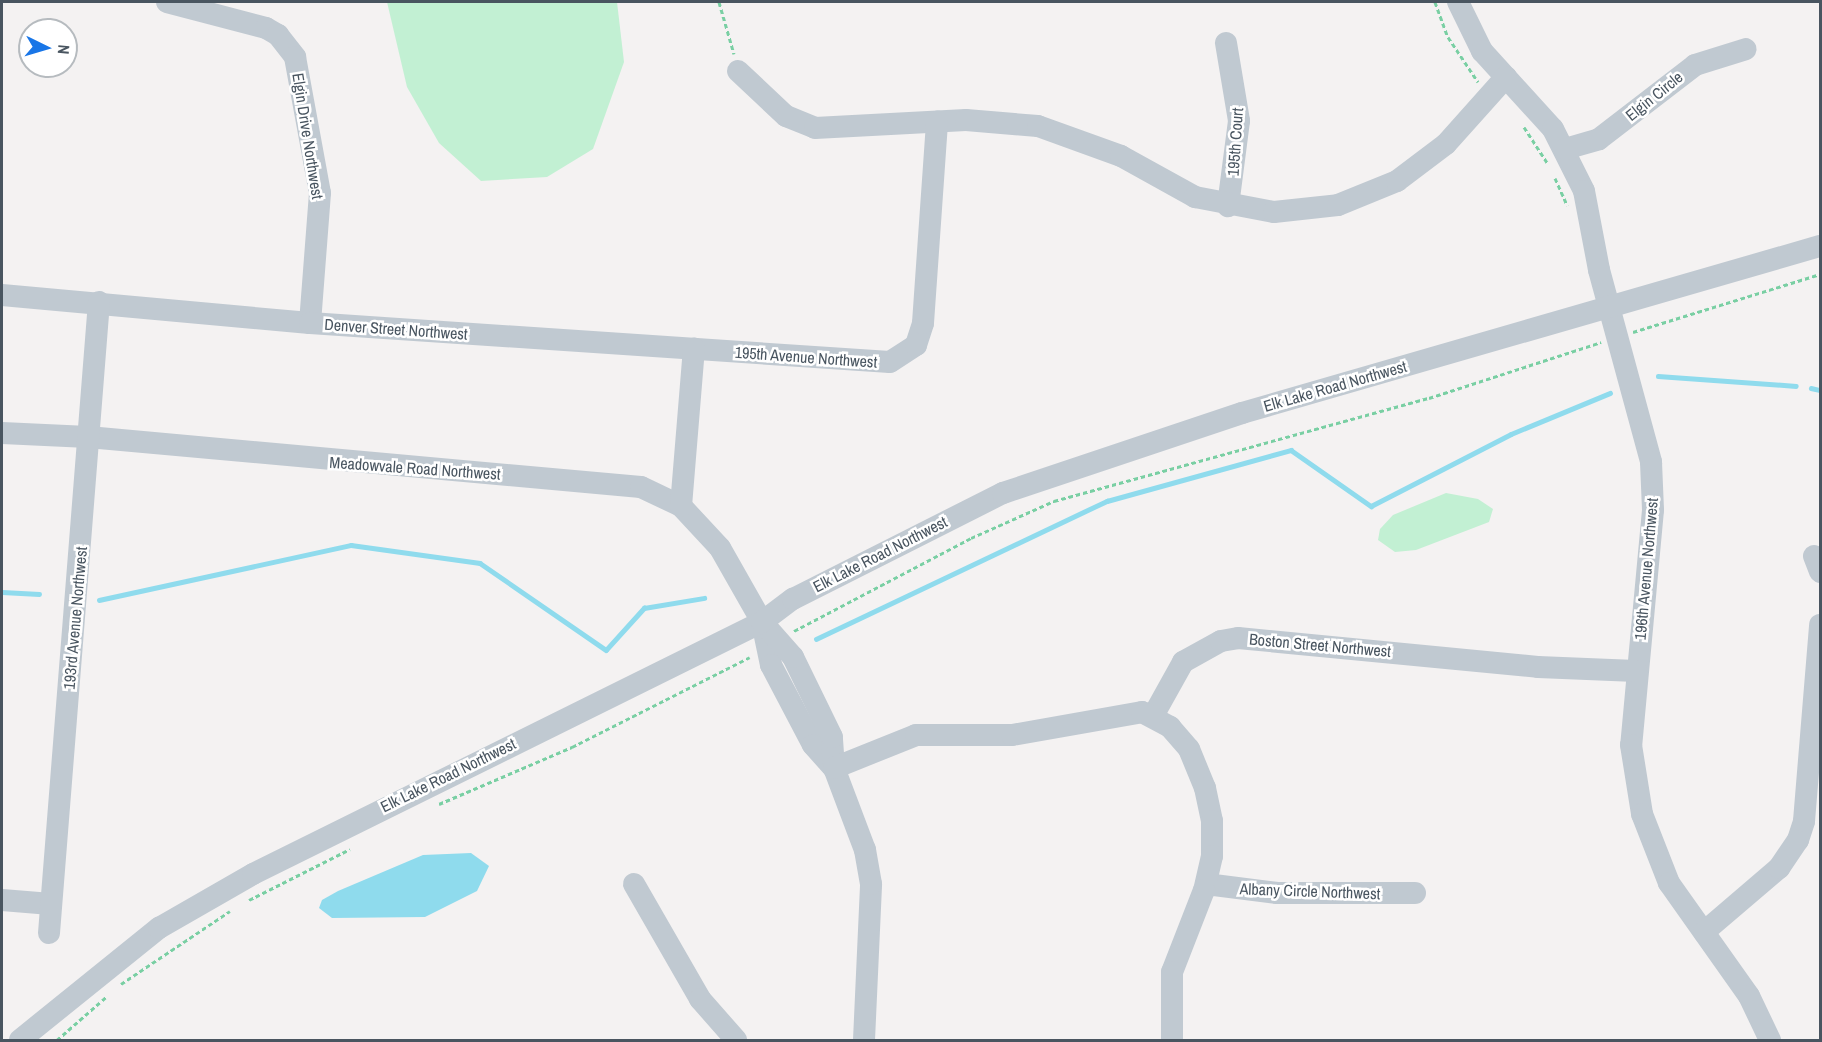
<!DOCTYPE html>
<style>
body{margin:0}
#map{position:relative;width:1822px;height:1042px;overflow:hidden;background:#f4f2f2;font-family:"Archivo Narrow",sans-serif}
div>[style]{position:absolute}
[style*='--x']{left:calc(var(--x)*1px);top:calc(var(--y)*1px);width:calc(var(--w)*1px);rotate:calc(var(--a)*1deg)}
.green>*{inset:0;background:#c2f0d3}
.water>*{inset:0;background:#8fdbed}
.stream>*{height:4.5px;margin:-2.25px;padding:0 2.25px;transform-origin:2.25px;border-radius:2.25px;background:#8fdbed}
.path>*{height:3px;margin-top:-1.5px;transform-origin:0;background:repeating-linear-gradient(90deg,#79cfa3 0 4.5px,transparent 0 7.5px)}
.minor>*{height:22px;margin:-11px;padding:0 11px;transform-origin:11px;border-radius:11px;background:#c0c9d1}
span{translate:-50% -50%;white-space:nowrap;text-align:center;line-height:1.15;-webkit-text-stroke:5px #fff;paint-order:stroke}
.street-label{font-size:16px;color:#495560}
.frame{position:absolute;inset:0;border:3px solid #495560;pointer-events:none}
.north{position:absolute;left:18px;top:18px;width:60px;height:60px;box-sizing:border-box;background:#fff;border:2px solid #b6bbbf;border-radius:50%;rotate:95deg;font-size:16px;font-weight:700;line-height:24px;text-align:center;color:#495560}
.north::after{content:'';display:block;margin:auto;width:21px;height:27px;background:#1976e7;clip-path:polygon(50% 0,100% 100%,50% 72%,0 100%)}
</style>
<div id="map">
<div class="green">
<div style="clip-path:polygon(387px 2px,617px 2px,624px 62px,593px 149px,547px 177px,481px 181px,439px 143px,407px 87px)"></div>
<div style="clip-path:polygon(1446px 493px,1478px 499px,1493px 509px,1489px 522px,1416px 550px,1395px 552px,1378px 540px,1380px 529px,1393px 515px)"></div>
</div>
<div class="water">
<div style="clip-path:polygon(471px 853px,489px 866px,477px 891px,425px 917px,332px 918px,319px 908px,322px 900px,338px 891px,423px 855px)"></div>
</div>
<div class="stream">
<div style="--x:1658;--y:376;--w:138;--a:4.1"></div>
<div style="--x:1811;--y:388;--w:9;--a:13"></div>
<div style="--x:2;--y:592;--w:37;--a:3"></div>
<div style="--x:99;--y:600;--w:258;--a:-12.3"></div>
<div style="--x:351;--y:545;--w:130;--a:7.9"></div>
<div style="--x:480;--y:563;--w:153;--a:34.6"></div>
<div style="--x:606;--y:650;--w:57;--a:-47.9"></div>
<div style="--x:644;--y:608;--w:61;--a:-9.5"></div>
<div style="--x:816;--y:639;--w:322;--a:-25.4"></div>
<div style="--x:1107;--y:501;--w:191;--a:-15.5"></div>
<div style="--x:1291;--y:450;--w:98;--a:35"></div>
<div style="--x:1371;--y:506;--w:157;--a:-27.2"></div>
<div style="--x:1511;--y:434;--w:107;--a:-22.5"></div>
</div>
<div class="path">
<div style="--x:719;--y:2;--w:54;--a:73.9"></div>
<div style="--x:1435;--y:2;--w:37;--a:70"></div>
<div style="--x:1448;--y:37;--w:54;--a:56.3"></div>
<div style="--x:1524;--y:127;--w:44;--a:57"></div>
<div style="--x:1555;--y:178;--w:30;--a:66"></div>
<div style="--x:1633;--y:332;--w:196;--a:-17.2"></div>
<div style="--x:794;--y:631;--w:200;--a:-27.7"></div>
<div style="--x:971;--y:538;--w:91;--a:-24"></div>
<div style="--x:1054;--y:501;--w:389;--a:-15.4"></div>
<div style="--x:1429;--y:398;--w:181;--a:-18"></div>
<div style="--x:439;--y:804;--w:145;--a:-23.2"></div>
<div style="--x:572;--y:747;--w:199;--a:-26.8"></div>
<div style="--x:249;--y:900;--w:113;--a:-26.8"></div>
<div style="--x:121;--y:984;--w:131;--a:-33.8"></div>
<div style="--x:57;--y:1040;--w:67;--a:-41.3"></div>
</div>
<div class="minor">
<div style="--x:167;--y:2;--w:102;--a:14.7"></div>
<div style="--x:266;--y:28;--w:14;--a:30"></div>
<div style="--x:278;--y:35;--w:28;--a:52"></div>
<div style="--x:295;--y:57;--w:138;--a:79.6"></div>
<div style="--x:320;--y:193;--w:130;--a:94.4"></div>
<div style="--x:1458;--y:2;--w:55;--a:63.9"></div>
<div style="--x:1482;--y:51;--w:105;--a:47.7"></div>
<div style="--x:1553;--y:129;--w:69;--a:63.4"></div>
<div style="--x:1584;--y:191;--w:80;--a:79.2"></div>
<div style="--x:1599;--y:270;--w:199;--a:74.8"></div>
<div style="--x:1651;--y:462;--w:48;--a:87.6"></div>
<div style="--x:1653;--y:510;--w:236;--a:95.3"></div>
<div style="--x:1631;--y:745;--w:70;--a:80.9"></div>
<div style="--x:1642;--y:814;--w:74;--a:68.6"></div>
<div style="--x:1669;--y:883;--w:138;--a:54.7"></div>
<div style="--x:1749;--y:996;--w:49;--a:64.5"></div>
<div style="--x:1226;--y:43;--w:79;--a:80.5"></div>
<div style="--x:1239;--y:121;--w:86;--a:97.4"></div>
<div style="--x:738;--y:71;--w:66;--a:43.2"></div>
<div style="--x:786;--y:116;--w:31;--a:22"></div>
<div style="--x:815;--y:128;--w:151;--a:-3"></div>
<div style="--x:966;--y:120;--w:72;--a:4.8"></div>
<div style="--x:1038;--y:126;--w:88;--a:19.9"></div>
<div style="--x:1121;--y:156;--w:85;--a:29"></div>
<div style="--x:1195;--y:197;--w:80;--a:10.8"></div>
<div style="--x:1274;--y:212;--w:64;--a:-6.2"></div>
<div style="--x:1338;--y:205;--w:64;--a:-22.1"></div>
<div style="--x:1397;--y:181;--w:61;--a:-37.1"></div>
<div style="--x:1446;--y:144;--w:90;--a:-48.2"></div>
<div style="--x:1565;--y:149;--w:35;--a:-16"></div>
<div style="--x:1599;--y:139;--w:121;--a:-37.6"></div>
<div style="--x:1695;--y:65;--w:53;--a:-17.4"></div>
<div style="--x:2;--y:295;--w:309;--a:5.2"></div>
<div style="--x:310;--y:323;--w:581;--a:3.85"></div>
<div style="--x:890;--y:362;--w:31;--a:-33"></div>
<div style="--x:916;--y:345;--w:23;--a:-72"></div>
<div style="--x:923;--y:323;--w:202;--a:-86"></div>
<div style="--x:2;--y:433;--w:86;--a:2.7"></div>
<div style="--x:88;--y:437;--w:555;--a:5.17"></div>
<div style="--x:641;--y:487;--w:44;--a:25.4"></div>
<div style="--x:681;--y:506;--w:57;--a:47.1"></div>
<div style="--x:720;--y:548;--w:85;--a:60.4"></div>
<div style="--x:762;--y:622;--w:44;--a:78.2"></div>
<div style="--x:771;--y:665;--w:90;--a:62.3"></div>
<div style="--x:813;--y:745;--w:31;--a:48"></div>
<div style="--x:834;--y:768;--w:31;--a:-94"></div>
<div style="--x:832;--y:737;--w:89;--a:-116"></div>
<div style="--x:793;--y:657;--w:47;--a:-131.5"></div>
<div style="--x:681;--y:506;--w:158;--a:-85.3"></div>
<div style="--x:1814;--y:556;--w:17;--a:69"></div>
<div style="--x:1153;--y:716;--w:62;--a:-60.9"></div>
<div style="--x:1183;--y:662;--w:43;--a:-28.9"></div>
<div style="--x:1221;--y:641;--w:17;--a:-10"></div>
<div style="--x:1238;--y:638;--w:301;--a:5.5"></div>
<div style="--x:1538;--y:667;--w:98;--a:2.3"></div>
<div style="--x:634;--y:884;--w:133;--a:60.1"></div>
<div style="--x:700;--y:999;--w:55;--a:48.7"></div>
<div style="--x:1206;--y:884;--w:72;--a:7.2"></div>
<div style="--x:1277;--y:893;--w:138;--a:0"></div>
<div style="--x:2;--y:900;--w:49;--a:4.7"></div>
<div style="--x:1704;--y:932;--w:99;--a:-40.5"></div>
<div style="--x:1779;--y:868;--w:34;--a:-56"></div>
<div style="--x:1798;--y:840;--w:20;--a:-72"></div>
<div style="--x:1804;--y:821;--w:197;--a:-85.3"></div>
<div style="--x:49;--y:933;--w:633;--a:-85.47"></div>
<div style="--x:20;--y:1040;--w:179;--a:-38.9"></div>
<div style="--x:159;--y:928;--w:108;--a:-29.9"></div>
<div style="--x:253;--y:874;--w:568;--a:-26.34"></div>
<div style="--x:762;--y:622;--w:39;--a:-37"></div>
<div style="--x:793;--y:599;--w:235;--a:-26.8"></div>
<div style="--x:1003;--y:493;--w:252;--a:-18.5"></div>
<div style="--x:1242;--y:413;--w:602;--a:-16.12"></div>
<div style="--x:864;--y:1040;--w:156;--a:-87.4"></div>
<div style="--x:871;--y:884;--w:35;--a:-100"></div>
<div style="--x:865;--y:850;--w:88;--a:-110.7"></div>
<div style="--x:834;--y:768;--w:88;--a:-21.9"></div>
<div style="--x:916;--y:735;--w:96;--a:0"></div>
<div style="--x:1012;--y:735;--w:132;--a:-10"></div>
<div style="--x:1142;--y:712;--w:32;--a:28"></div>
<div style="--x:1170;--y:727;--w:29;--a:49"></div>
<div style="--x:1189;--y:749;--w:42;--a:67.7"></div>
<div style="--x:1205;--y:788;--w:34;--a:78"></div>
<div style="--x:1212;--y:821;--w:35;--a:90"></div>
<div style="--x:1212;--y:856;--w:35;--a:103"></div>
<div style="--x:1204;--y:890;--w:88;--a:111.3"></div>
<div style="--x:1172;--y:972;--w:68;--a:90"></div>
</div>
<div class="street-label">
<span style="left:1654px;top:96px;rotate:-39deg">Elgin Circle</span>
<span style="left:308px;top:136px;rotate:81deg">Elgin Drive Northwest</span>
<span style="left:1235px;top:142px;rotate:-86deg">195th Court</span>
<span style="left:396px;top:329px;rotate:4deg">Denver Street Northwest</span>
<span style="left:806px;top:357px;rotate:4deg">195th Avenue Northwest</span>
<span style="left:1335px;top:386px;rotate:-16deg">Elk Lake Road Northwest</span>
<span style="left:415px;top:468px;rotate:4deg">Meadowvale Road Northwest</span>
<span style="left:880px;top:554px;rotate:-27deg">Elk Lake Road Northwest</span>
<span style="left:1646px;top:569px;rotate:-85deg">196th Avenue Northwest</span>
<span style="left:75px;top:618px;rotate:-85deg">193rd Avenue Northwest</span>
<span style="left:1320px;top:645px;rotate:5deg">Boston Street Northwest</span>
<span style="left:448px;top:775px;rotate:-26deg">Elk Lake Road Northwest</span>
<span style="left:1310px;top:891px;rotate:2deg">Albany Circle Northwest</span>
</div>
<div class="frame"></div>
<div class="north">N</div>
</div>
